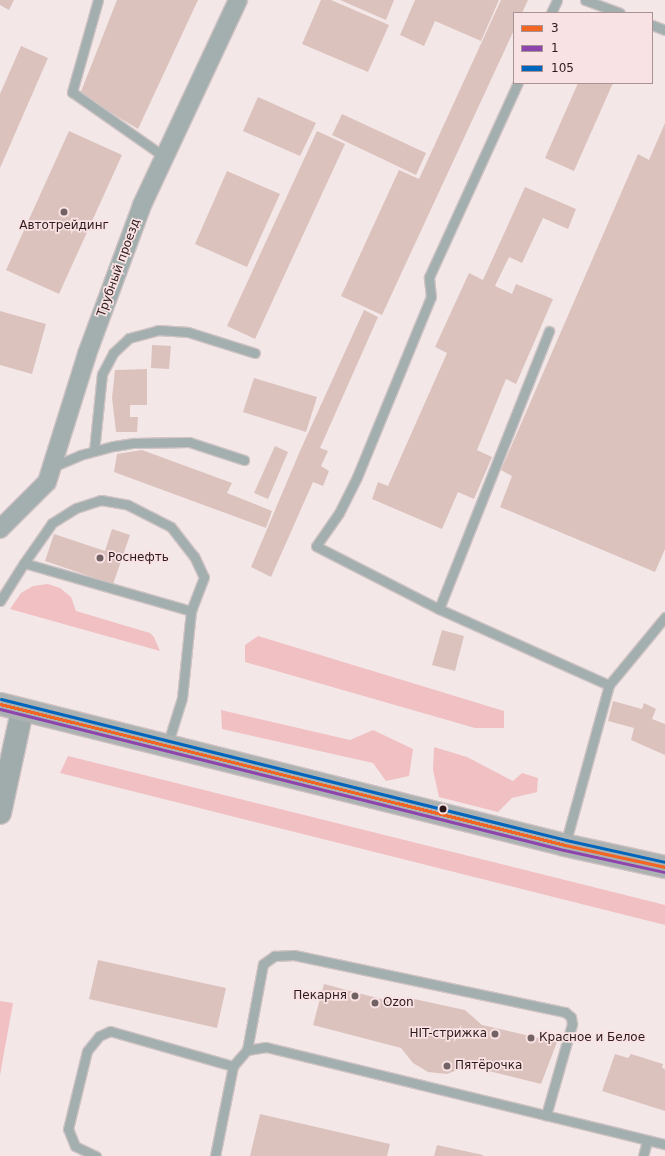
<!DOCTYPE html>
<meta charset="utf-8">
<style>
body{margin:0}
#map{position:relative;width:665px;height:1156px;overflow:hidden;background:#f4e7e8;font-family:"DejaVu Sans",sans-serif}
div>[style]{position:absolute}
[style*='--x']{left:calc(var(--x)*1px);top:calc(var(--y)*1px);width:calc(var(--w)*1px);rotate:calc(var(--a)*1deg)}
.green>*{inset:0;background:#f0c0c3}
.building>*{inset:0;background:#dcc2bd}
.roads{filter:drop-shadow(1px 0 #d0c3c4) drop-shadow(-1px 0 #d0c3c4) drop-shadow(0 1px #d0c3c4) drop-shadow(0 -1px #d0c3c4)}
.lane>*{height:9px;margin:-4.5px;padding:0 4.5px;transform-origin:4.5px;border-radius:4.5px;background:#a3afaf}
.street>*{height:18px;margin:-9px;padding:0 9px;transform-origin:9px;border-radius:9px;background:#a3afaf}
.secondary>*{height:22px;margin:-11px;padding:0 11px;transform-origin:11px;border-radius:11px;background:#a0acac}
.primary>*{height:22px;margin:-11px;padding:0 11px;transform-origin:11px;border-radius:11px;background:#acb1b1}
.bus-1>*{height:3px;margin:-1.5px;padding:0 1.5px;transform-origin:1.5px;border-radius:1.5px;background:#f26522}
.bus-2>*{height:3px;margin:-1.5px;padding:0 1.5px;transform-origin:1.5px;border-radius:1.5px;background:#8e44ad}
.bus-3>*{height:3px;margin:-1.5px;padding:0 1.5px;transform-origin:1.5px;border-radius:1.5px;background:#0065bd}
.dots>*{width:11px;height:11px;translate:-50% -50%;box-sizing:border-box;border:2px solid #f9e2e3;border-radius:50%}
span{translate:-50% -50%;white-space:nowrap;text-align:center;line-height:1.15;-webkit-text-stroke:3.5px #f9e2e3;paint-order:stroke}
.poi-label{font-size:12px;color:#2e1a1c}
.left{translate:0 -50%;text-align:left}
.right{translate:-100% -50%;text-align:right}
.street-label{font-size:12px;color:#2e1a1c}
.legend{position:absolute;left:513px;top:12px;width:140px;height:72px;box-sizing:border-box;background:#f9e2e3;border:1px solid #a89293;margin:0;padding:5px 7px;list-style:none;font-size:12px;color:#2e1a1c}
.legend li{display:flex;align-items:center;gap:8px;height:20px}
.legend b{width:20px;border:1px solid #a89293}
</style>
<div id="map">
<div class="green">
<div style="clip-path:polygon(48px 584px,60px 588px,71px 597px,76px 611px,150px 633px,154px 637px,160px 651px,10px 609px,21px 593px,33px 586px)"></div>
<div style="clip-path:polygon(258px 636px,504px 711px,504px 728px,475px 728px,245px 662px,245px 645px)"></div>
<div style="clip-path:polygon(221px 710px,350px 740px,373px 730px,413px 749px,409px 776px,386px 781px,373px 763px,222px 729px)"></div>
<div style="clip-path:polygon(434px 747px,467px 757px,513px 781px,522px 773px,538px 778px,537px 792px,512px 798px,498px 812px,439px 797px,433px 770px)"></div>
<div style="clip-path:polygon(68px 756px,665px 905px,665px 925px,60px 773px)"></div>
<div style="clip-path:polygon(0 1001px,13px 1003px,0 1075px)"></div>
</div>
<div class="building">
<div style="clip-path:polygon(0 0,14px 0,9px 10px,0 5px)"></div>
<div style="clip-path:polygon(117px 0,198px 0,138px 129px,80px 94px)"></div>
<div style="clip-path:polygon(321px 0,331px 0,389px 25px,368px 72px,302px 44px)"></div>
<div style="clip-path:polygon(340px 0,394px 0,386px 20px)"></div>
<div style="clip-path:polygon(415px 0,499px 0,481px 41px,435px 21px,424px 46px,400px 35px)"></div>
<div style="clip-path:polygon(501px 0,528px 0,522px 13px,514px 13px,514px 30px,382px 315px,341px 296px,399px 170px,419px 179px)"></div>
<div style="clip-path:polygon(21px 46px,48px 58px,0 168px,0 94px)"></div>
<div style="clip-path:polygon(578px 83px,613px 83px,574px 171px,545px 158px)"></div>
<div style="clip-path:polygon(258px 97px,316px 123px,300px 156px,243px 131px)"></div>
<div style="clip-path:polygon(342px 114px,426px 153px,416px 175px,332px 135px)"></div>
<div style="clip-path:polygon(665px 123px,665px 549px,655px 572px,500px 507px,512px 476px,501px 470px,638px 154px,649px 160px)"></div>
<div style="clip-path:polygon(69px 131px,122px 155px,59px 294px,6px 270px)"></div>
<div style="clip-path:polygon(317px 131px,345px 144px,255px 339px,227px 326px)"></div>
<div style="clip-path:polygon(227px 171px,280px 194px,247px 267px,195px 244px)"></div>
<div style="clip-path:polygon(525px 187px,576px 209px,568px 229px,543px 218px,522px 263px,509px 257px,495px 286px,512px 294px,516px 284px,553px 299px,516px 384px,506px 379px,477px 450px,492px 457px,474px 499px,458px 492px,442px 529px,372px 499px,378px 482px,388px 486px,447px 353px,435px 347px,469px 273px,483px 280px)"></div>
<div style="clip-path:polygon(364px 310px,378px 317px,320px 448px,328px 451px,321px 466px,329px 471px,323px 486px,313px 482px,271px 577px,251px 567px,300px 451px)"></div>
<div style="clip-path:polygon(0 311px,46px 324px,32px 374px,0 365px)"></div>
<div style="clip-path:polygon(152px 345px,171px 346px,169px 369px,151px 368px)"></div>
<div style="clip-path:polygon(147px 369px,147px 405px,130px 405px,130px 417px,138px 417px,137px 432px,116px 432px,112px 398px,115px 370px)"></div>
<div style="clip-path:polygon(254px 378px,317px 397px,306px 432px,243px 412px)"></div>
<div style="clip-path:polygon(275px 446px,288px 452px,268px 499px,254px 493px)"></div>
<div style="clip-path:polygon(142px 450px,232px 483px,227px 493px,272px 511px,266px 528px,114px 472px,117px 454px)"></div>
<div style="clip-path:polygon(112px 529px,130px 535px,111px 590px,90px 583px,92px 577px,45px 561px,54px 534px,105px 551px)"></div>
<div style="clip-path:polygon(442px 630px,464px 636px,455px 671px,432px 665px)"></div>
<div style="clip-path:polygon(613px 701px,642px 709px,644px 703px,656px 709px,652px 719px,665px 724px,665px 755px,631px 740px,634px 728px,608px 721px)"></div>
<div style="clip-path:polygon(98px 960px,226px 988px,217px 1028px,89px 999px)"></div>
<div style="clip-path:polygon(324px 984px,396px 1003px,414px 999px,465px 1010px,482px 1025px,557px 1042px,541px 1084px,468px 1066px,447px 1074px,428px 1072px,413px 1063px,401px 1048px,313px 1025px)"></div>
<div style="clip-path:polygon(615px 1054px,628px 1058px,631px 1054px,663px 1064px,662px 1068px,665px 1069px,665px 1111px,602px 1091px)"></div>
<div style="clip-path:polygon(260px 1114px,390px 1144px,387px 1156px,250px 1156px)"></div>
<div style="clip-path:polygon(437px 1145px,483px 1155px,483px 1156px,434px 1156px)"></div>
</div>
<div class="roads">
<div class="lane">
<div style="--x:98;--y:0;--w:96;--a:105.8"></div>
<div style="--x:72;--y:92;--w:113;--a:35"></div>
<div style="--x:585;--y:0;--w:37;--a:20"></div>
<div style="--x:551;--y:13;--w:14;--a:-65"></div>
<div style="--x:652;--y:25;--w:14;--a:21"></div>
<div style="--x:549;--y:331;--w:299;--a:111.6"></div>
<div style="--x:439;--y:609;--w:186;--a:24.1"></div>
<div style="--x:609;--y:685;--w:166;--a:105.4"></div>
<div style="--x:94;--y:451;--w:77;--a:-84.1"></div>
<div style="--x:102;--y:374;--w:24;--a:-62"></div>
<div style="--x:113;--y:353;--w:22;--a:-43"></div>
<div style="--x:129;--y:338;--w:30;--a:-15"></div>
<div style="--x:158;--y:330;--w:30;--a:4"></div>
<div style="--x:188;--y:332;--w:70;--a:17.4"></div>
<div style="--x:52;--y:467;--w:30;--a:-23"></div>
<div style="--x:80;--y:455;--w:35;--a:-15"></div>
<div style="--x:114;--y:446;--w:20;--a:-9"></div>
<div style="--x:134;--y:443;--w:55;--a:-1"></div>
<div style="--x:189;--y:442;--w:58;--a:18.1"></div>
<div style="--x:24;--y:563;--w:49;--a:-55"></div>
<div style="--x:52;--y:523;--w:28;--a:-32"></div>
<div style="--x:76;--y:508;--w:26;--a:-18"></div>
<div style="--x:101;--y:500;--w:27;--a:10"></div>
<div style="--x:128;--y:505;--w:48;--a:27.1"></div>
<div style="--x:171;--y:527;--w:37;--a:52"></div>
<div style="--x:194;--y:556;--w:23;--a:65"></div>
<div style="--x:204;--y:577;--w:36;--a:111"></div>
<div style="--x:0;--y:601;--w:45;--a:-57.7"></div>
<div style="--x:24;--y:563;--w:174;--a:16"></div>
<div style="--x:191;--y:611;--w:87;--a:95.9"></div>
<div style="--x:182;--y:698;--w:50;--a:107.4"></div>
<div style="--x:439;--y:609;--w:138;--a:-152.9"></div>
<div style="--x:316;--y:546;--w:40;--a:-55.1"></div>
<div style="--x:339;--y:513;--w:40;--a:-63.4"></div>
<div style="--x:357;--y:477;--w:195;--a:-67.7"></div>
<div style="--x:431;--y:297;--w:20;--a:-96"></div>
<div style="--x:429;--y:277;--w:213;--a:-65.4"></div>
<div style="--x:609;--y:685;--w:88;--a:-50.5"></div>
<div style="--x:247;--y:1050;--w:87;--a:-79.5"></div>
<div style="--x:263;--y:964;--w:14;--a:-36"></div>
<div style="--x:274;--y:956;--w:20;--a:-3"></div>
<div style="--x:294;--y:955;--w:277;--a:11.9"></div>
<div style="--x:565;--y:1012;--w:8;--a:40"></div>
<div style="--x:571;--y:1017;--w:7;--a:82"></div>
<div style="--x:572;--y:1024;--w:95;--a:105.9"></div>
<div style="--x:96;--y:1156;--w:23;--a:-155"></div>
<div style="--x:75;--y:1146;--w:18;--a:-112"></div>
<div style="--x:68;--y:1129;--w:80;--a:-76.3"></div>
<div style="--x:87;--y:1051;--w:19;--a:-51"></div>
<div style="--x:99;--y:1036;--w:12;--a:-24"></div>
<div style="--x:110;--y:1031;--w:128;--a:15.9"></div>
<div style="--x:215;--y:1156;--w:92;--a:-78.7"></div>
<div style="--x:233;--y:1066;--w:21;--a:-49"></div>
<div style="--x:247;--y:1050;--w:19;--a:-9"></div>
<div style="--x:266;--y:1047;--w:411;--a:13.7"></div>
<div style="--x:643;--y:1156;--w:16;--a:-75"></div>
</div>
<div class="street">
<div style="--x:0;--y:529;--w:66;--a:-45"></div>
<div style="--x:47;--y:482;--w:134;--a:-72.6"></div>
<div style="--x:87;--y:354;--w:159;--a:-69.7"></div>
<div style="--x:142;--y:205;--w:226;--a:-64.9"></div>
</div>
<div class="secondary">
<div style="--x:0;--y:813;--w:104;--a:-77.8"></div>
</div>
<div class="primary">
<div style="--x:0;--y:704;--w:582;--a:14.01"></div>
<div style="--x:565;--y:845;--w:102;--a:12.4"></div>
</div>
</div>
<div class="bus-1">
<div style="--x:0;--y:704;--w:582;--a:14.01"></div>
<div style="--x:565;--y:845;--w:102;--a:12.4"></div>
</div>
<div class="bus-2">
<div style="--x:0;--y:709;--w:581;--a:14.04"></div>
<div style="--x:564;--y:850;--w:102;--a:12.4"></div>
</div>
<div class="bus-3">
<div style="--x:1;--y:699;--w:582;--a:14.01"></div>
<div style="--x:566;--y:840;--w:101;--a:12.5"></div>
</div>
<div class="dots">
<div style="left:64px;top:212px;background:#736263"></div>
<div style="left:100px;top:558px;background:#736263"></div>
<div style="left:443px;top:809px;background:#2e1a1c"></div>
<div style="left:355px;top:996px;background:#736263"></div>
<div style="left:375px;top:1003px;background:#736263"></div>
<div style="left:495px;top:1034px;background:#736263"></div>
<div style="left:531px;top:1038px;background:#736263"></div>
<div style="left:447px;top:1066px;background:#736263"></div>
</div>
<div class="poi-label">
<span style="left:64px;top:226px">Автотрейдинг</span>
<span class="left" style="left:108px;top:558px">Роснефть</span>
<span class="right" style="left:347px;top:996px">Пекарня</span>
<span class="left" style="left:383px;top:1003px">Ozon</span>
<span class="right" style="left:487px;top:1034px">HIT-стрижка</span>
<span class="left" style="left:539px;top:1038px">Красное и Белое</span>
<span class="left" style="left:455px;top:1066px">Пятёрочка</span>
</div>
<div class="street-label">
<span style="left:119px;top:268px;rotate:-70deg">Трубный проезд</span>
</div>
<ul class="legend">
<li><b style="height:5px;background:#f26522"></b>3</li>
<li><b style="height:5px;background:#8e44ad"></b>1</li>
<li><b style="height:5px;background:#0065bd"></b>105</li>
</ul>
</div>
